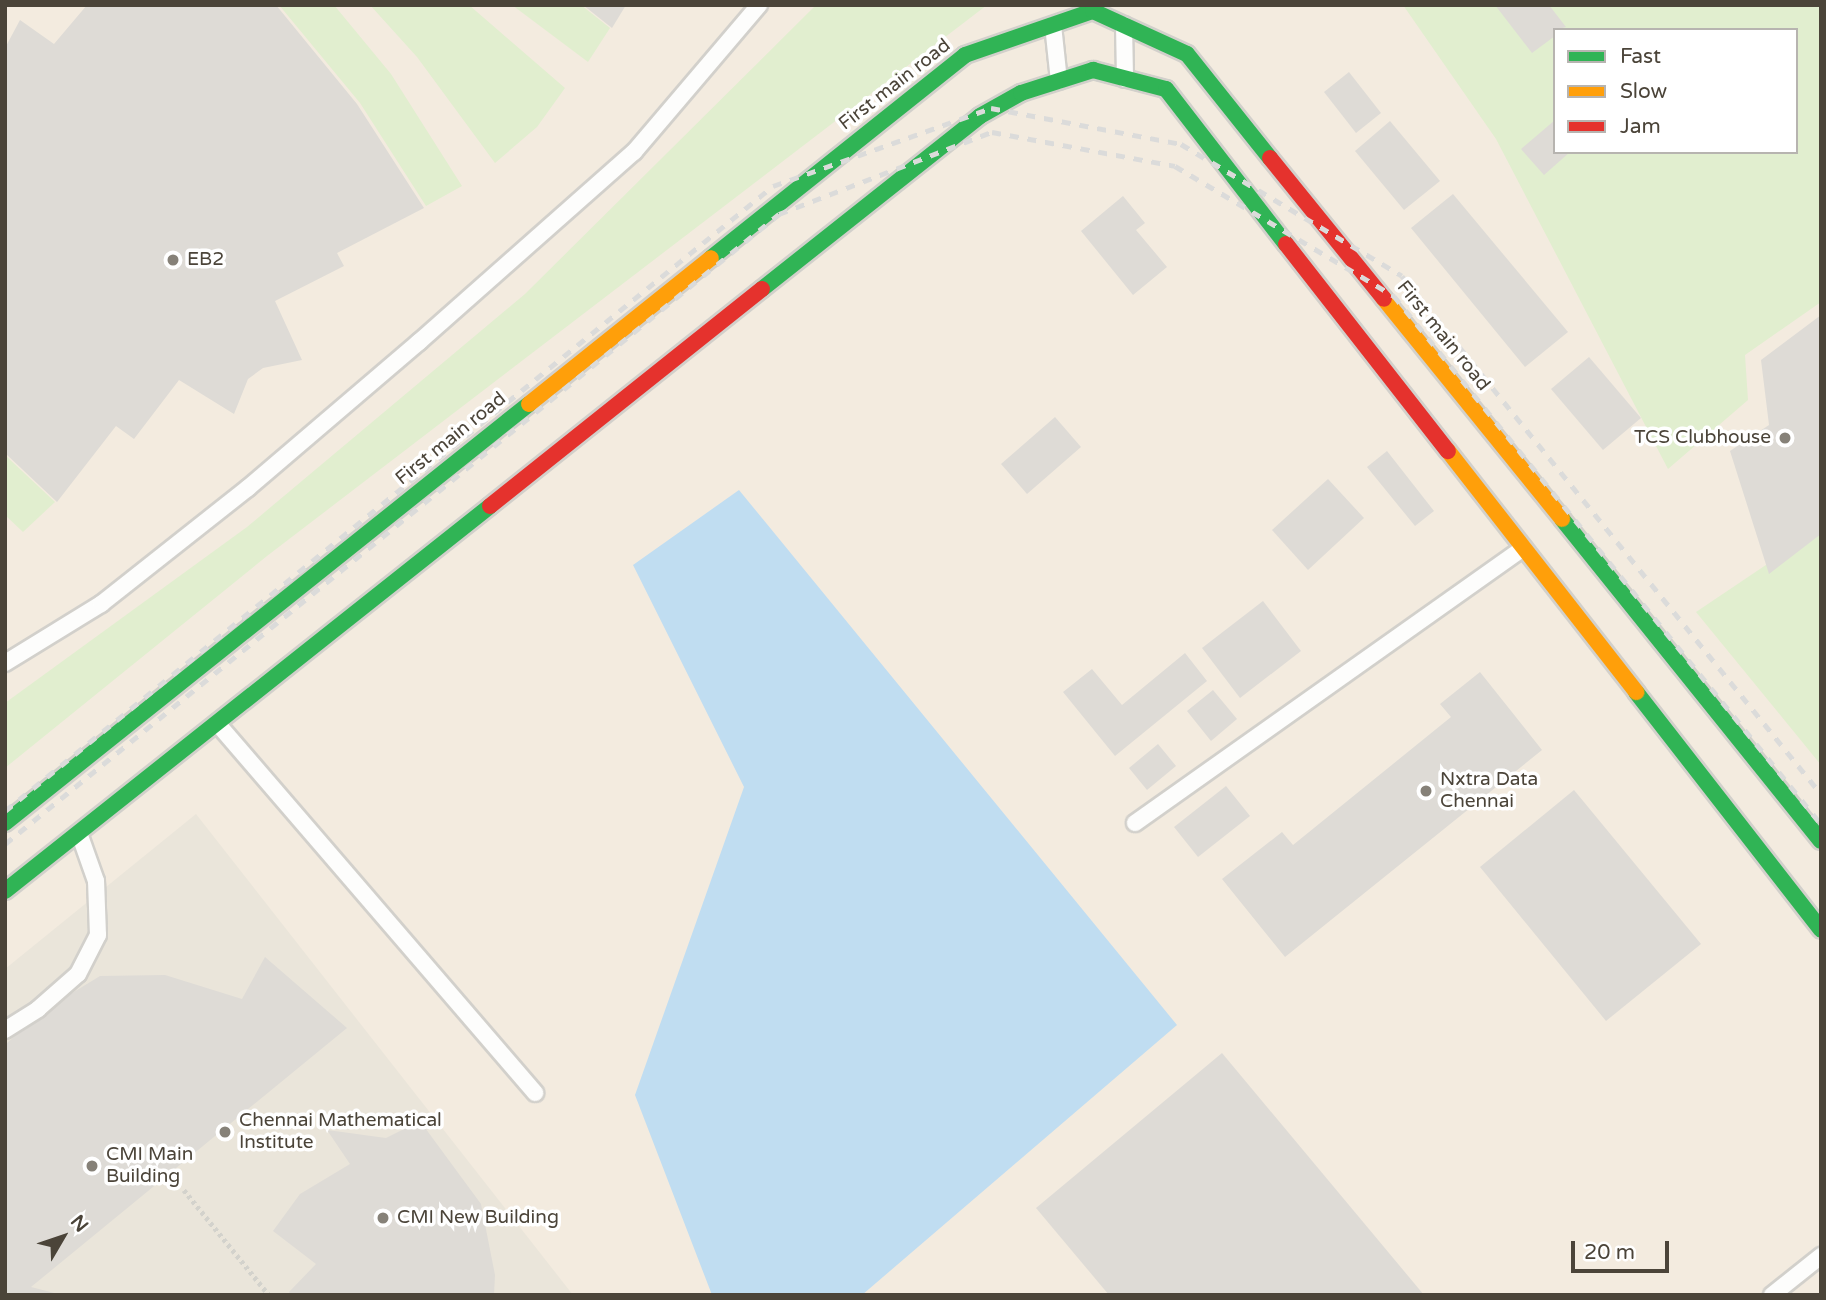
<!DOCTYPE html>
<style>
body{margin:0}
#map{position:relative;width:1826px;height:1300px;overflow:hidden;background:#f4f2ee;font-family:"Varela Round",sans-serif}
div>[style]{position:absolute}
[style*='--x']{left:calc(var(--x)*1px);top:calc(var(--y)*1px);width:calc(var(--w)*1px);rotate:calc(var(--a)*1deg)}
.commercial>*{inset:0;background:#f3ebdf}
.education>*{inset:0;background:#eae5da}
.green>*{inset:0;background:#e1eecf}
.water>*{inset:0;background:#c0ddf1}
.building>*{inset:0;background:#dedbd6}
.path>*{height:4.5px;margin-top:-2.25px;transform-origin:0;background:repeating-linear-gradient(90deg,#d3d2cc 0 3.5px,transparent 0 7px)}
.roads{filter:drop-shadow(2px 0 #d2d0cb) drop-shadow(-2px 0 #d2d0cb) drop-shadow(0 2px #d2d0cb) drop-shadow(0 -2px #d2d0cb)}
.lane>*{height:16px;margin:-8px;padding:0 8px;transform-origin:8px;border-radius:8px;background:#fdfdfc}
.fast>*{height:16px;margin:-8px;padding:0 8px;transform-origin:8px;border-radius:8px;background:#30b455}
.slow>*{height:16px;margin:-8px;padding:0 8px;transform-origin:8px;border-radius:8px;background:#ff9f0a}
.jam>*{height:16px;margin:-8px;padding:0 8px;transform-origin:8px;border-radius:8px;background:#e5322d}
.rail>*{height:5px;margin-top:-2.5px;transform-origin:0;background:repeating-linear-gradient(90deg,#dbdbda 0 9px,transparent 0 18px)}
.dots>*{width:19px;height:19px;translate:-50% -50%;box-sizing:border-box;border:4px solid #fff;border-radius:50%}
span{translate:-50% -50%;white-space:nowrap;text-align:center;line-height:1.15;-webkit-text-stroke:7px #fff;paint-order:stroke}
.street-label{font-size:19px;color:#4b4439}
.poi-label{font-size:19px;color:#4b4439}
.left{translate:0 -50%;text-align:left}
.right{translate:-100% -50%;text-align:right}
.frame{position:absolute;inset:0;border:7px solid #4b4439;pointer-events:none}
.legend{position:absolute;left:1553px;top:28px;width:245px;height:126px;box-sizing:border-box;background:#fff;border:2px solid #b7b4b0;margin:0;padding:9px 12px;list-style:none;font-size:21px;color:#4b4439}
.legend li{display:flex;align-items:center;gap:14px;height:35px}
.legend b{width:35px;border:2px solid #b7b4b0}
.north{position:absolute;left:28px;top:1202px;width:70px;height:70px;-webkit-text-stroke:5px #fff;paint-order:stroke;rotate:51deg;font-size:19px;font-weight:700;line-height:28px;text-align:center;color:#4b4439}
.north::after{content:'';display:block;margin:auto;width:24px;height:32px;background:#4b4439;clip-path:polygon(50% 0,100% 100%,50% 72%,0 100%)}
.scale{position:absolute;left:1571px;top:1241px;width:98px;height:32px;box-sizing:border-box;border:4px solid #4b4439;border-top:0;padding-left:9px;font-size:21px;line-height:24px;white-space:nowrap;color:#4b4439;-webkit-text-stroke:5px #fff;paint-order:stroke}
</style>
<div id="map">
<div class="commercial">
<div style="clip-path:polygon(evenodd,5px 5px,1821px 5px,1821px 1295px,5px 1295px,5px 5px,1555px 30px,1796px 30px,1796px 152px,1555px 152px,1555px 30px)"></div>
</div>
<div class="education">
<div style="clip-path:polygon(196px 814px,573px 1295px,5px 1295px,5px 969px)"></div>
</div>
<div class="green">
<div style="clip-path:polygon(279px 5px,334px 5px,391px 74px,462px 186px,426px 206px,360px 103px)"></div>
<div style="clip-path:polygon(370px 5px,469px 5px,565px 88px,537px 127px,495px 163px,417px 57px)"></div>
<div style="clip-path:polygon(512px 5px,581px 5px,610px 28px,588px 62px)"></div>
<div style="clip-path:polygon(816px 5px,987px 5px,267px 556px,5px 768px,5px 703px,247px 527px,525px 294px)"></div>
<div style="clip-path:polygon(evenodd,1403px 5px,1821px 5px,1821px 302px,1745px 355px,1748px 400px,1668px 469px,1496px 139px,1403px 5px,1555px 30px,1796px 30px,1796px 152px,1555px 152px,1555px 30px)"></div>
<div style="clip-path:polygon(5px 455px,55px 502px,23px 532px,5px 515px)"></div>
<div style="clip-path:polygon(1821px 528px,1821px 765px,1696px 612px)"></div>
</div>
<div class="water">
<div style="clip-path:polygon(739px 490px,1177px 1025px,862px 1295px,712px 1295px,635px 1095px,744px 787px,633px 565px)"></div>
</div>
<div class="building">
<div style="clip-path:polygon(87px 5px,276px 5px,357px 104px,424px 208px,337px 253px,344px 266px,275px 301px,302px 360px,263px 368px,248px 379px,234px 414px,179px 380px,134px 439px,116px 426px,57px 502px,5px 453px,5px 48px,20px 20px,54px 44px)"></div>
<div style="clip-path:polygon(583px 5px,626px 5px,612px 28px)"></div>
<div style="clip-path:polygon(1495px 5px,1549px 5px,1566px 27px,1555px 30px,1555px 36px,1532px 53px)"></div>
<div style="clip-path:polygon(1349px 72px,1381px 113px,1356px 133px,1324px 92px)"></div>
<div style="clip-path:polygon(1555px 120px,1555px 152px,1570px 152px,1544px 175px,1521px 149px)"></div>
<div style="clip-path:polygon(1390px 121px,1440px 181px,1404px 210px,1355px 151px)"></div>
<div style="clip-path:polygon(1453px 194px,1568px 332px,1525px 367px,1411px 228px)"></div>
<div style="clip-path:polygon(1123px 196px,1145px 223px,1136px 230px,1167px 267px,1133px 295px,1081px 231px)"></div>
<div style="clip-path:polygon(1821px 315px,1821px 534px,1769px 574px,1730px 451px,1769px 425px,1761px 360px)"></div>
<div style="clip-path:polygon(1589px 357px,1641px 418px,1603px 450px,1551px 389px)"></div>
<div style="clip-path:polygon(1055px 417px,1081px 447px,1027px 494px,1001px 464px)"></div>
<div style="clip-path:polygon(1387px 451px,1434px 511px,1415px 526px,1367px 467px)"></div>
<div style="clip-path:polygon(1328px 479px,1364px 518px,1308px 570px,1272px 530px)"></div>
<div style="clip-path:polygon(1263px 601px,1301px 651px,1240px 698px,1202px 648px)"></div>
<div style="clip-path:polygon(1185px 653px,1207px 681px,1115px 756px,1063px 692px,1092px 669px,1122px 705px)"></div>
<div style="clip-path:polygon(1480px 672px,1542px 750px,1285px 957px,1222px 879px,1282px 832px,1293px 845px,1451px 717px,1440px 704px)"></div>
<div style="clip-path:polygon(1213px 690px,1237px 719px,1211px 741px,1187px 711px)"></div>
<div style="clip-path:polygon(1158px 744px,1176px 766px,1147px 790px,1129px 768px)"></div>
<div style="clip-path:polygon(1226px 786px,1250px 816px,1198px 857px,1174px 827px)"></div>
<div style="clip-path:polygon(1574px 790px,1701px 944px,1606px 1021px,1480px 867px)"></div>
<div style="clip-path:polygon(265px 957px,347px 1028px,31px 1287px,62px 1295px,5px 1295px,5px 1045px,41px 1012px,100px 976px,165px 975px,242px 999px)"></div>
<div style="clip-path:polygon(1222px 1053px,1424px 1295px,1109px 1295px,1036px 1208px)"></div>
<div style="clip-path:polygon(420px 1121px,481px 1204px,495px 1275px,494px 1295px,291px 1295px,289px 1292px,316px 1264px,273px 1231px,300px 1194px,350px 1164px,327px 1130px,386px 1138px)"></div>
</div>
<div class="path">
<div style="--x:184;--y:1190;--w:135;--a:51"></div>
</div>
<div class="roads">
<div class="lane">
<div style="--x:1053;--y:25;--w:56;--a:83.9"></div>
<div style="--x:1124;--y:25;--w:54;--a:88.9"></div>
<div style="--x:5;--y:663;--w:113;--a:-31.6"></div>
<div style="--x:101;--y:604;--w:187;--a:-38.3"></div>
<div style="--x:248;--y:488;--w:225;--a:-40.5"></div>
<div style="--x:419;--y:342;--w:287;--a:-41.5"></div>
<div style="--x:634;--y:152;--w:193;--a:-49.6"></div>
<div style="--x:217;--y:723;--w:488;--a:49.3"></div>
<div style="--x:1135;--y:823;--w:476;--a:-35.3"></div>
<div style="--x:5;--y:1030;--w:39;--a:-32"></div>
<div style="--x:38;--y:1009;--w:53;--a:-41.2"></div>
<div style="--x:78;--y:974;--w:44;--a:-62.9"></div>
<div style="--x:98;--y:935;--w:54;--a:-92.1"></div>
<div style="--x:96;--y:881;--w:51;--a:-109.5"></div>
<div style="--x:1772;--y:1295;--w:63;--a:-38.5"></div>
</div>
<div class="fast">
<div style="--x:711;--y:258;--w:325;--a:-38.6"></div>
<div style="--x:965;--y:55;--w:135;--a:-19"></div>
<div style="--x:1093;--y:11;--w:103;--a:24.6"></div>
<div style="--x:1187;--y:54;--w:133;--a:51.4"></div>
<div style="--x:762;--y:289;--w:278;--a:-38.4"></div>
<div style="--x:980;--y:116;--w:47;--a:-29.3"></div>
<div style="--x:1021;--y:93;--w:76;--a:-17.7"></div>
<div style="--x:1093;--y:70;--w:75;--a:14.6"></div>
<div style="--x:1166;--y:89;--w:196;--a:52.3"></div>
<div style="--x:1562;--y:519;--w:413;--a:51.2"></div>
<div style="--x:1636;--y:692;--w:301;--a:52.1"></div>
<div style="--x:5;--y:823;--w:671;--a:-38.65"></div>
<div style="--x:5;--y:891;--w:619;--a:-38.44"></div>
</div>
<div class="slow">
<div style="--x:1384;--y:299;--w:283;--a:51"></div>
<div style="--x:529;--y:404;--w:233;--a:-38.7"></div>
<div style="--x:1448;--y:451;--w:306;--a:52"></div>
</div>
<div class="jam">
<div style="--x:1270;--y:158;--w:181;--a:51"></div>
<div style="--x:1286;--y:244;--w:263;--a:52"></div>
<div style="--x:490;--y:506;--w:348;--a:-38.6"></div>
</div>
</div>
<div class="rail">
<div style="--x:5;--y:811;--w:990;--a:-39.14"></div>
<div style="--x:773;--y:186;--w:232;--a:-19.7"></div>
<div style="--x:991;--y:108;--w:193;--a:10.7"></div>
<div style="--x:1181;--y:144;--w:257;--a:30.8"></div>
<div style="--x:1402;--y:276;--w:666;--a:51.03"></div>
<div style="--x:5;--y:844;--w:998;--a:-39.14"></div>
<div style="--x:779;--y:214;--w:228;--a:-21.1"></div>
<div style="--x:992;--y:132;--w:186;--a:10.5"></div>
<div style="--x:1175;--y:166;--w:255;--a:30.7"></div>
<div style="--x:1394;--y:296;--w:679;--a:51.04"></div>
</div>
<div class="dots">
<div style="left:173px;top:260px;background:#868178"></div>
<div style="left:1785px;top:438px;background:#868178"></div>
<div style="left:1426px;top:791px;background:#868178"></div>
<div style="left:225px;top:1132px;background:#868178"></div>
<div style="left:92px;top:1166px;background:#868178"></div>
<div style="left:383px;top:1218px;background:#868178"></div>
</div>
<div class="street-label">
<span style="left:895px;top:85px;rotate:-38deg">First main road</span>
<span style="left:1443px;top:336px;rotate:51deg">First main road</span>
<span style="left:451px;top:439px;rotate:-39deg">First main road</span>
</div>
<div class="poi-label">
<span class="left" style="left:187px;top:260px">EB2</span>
<span class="right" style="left:1771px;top:438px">TCS Clubhouse</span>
<span class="left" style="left:1440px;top:791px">Nxtra Data<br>Chennai</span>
<span class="left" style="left:239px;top:1132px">Chennai Mathematical<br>Institute</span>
<span class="left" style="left:106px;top:1166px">CMI Main<br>Building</span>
<span class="left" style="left:397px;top:1218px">CMI New Building</span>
</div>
<div class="frame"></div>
<ul class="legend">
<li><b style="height:9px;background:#30b455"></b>Fast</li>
<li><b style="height:9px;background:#ff9f0a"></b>Slow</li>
<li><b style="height:9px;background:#e5322d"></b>Jam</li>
</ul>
<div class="north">N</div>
<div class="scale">20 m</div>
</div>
